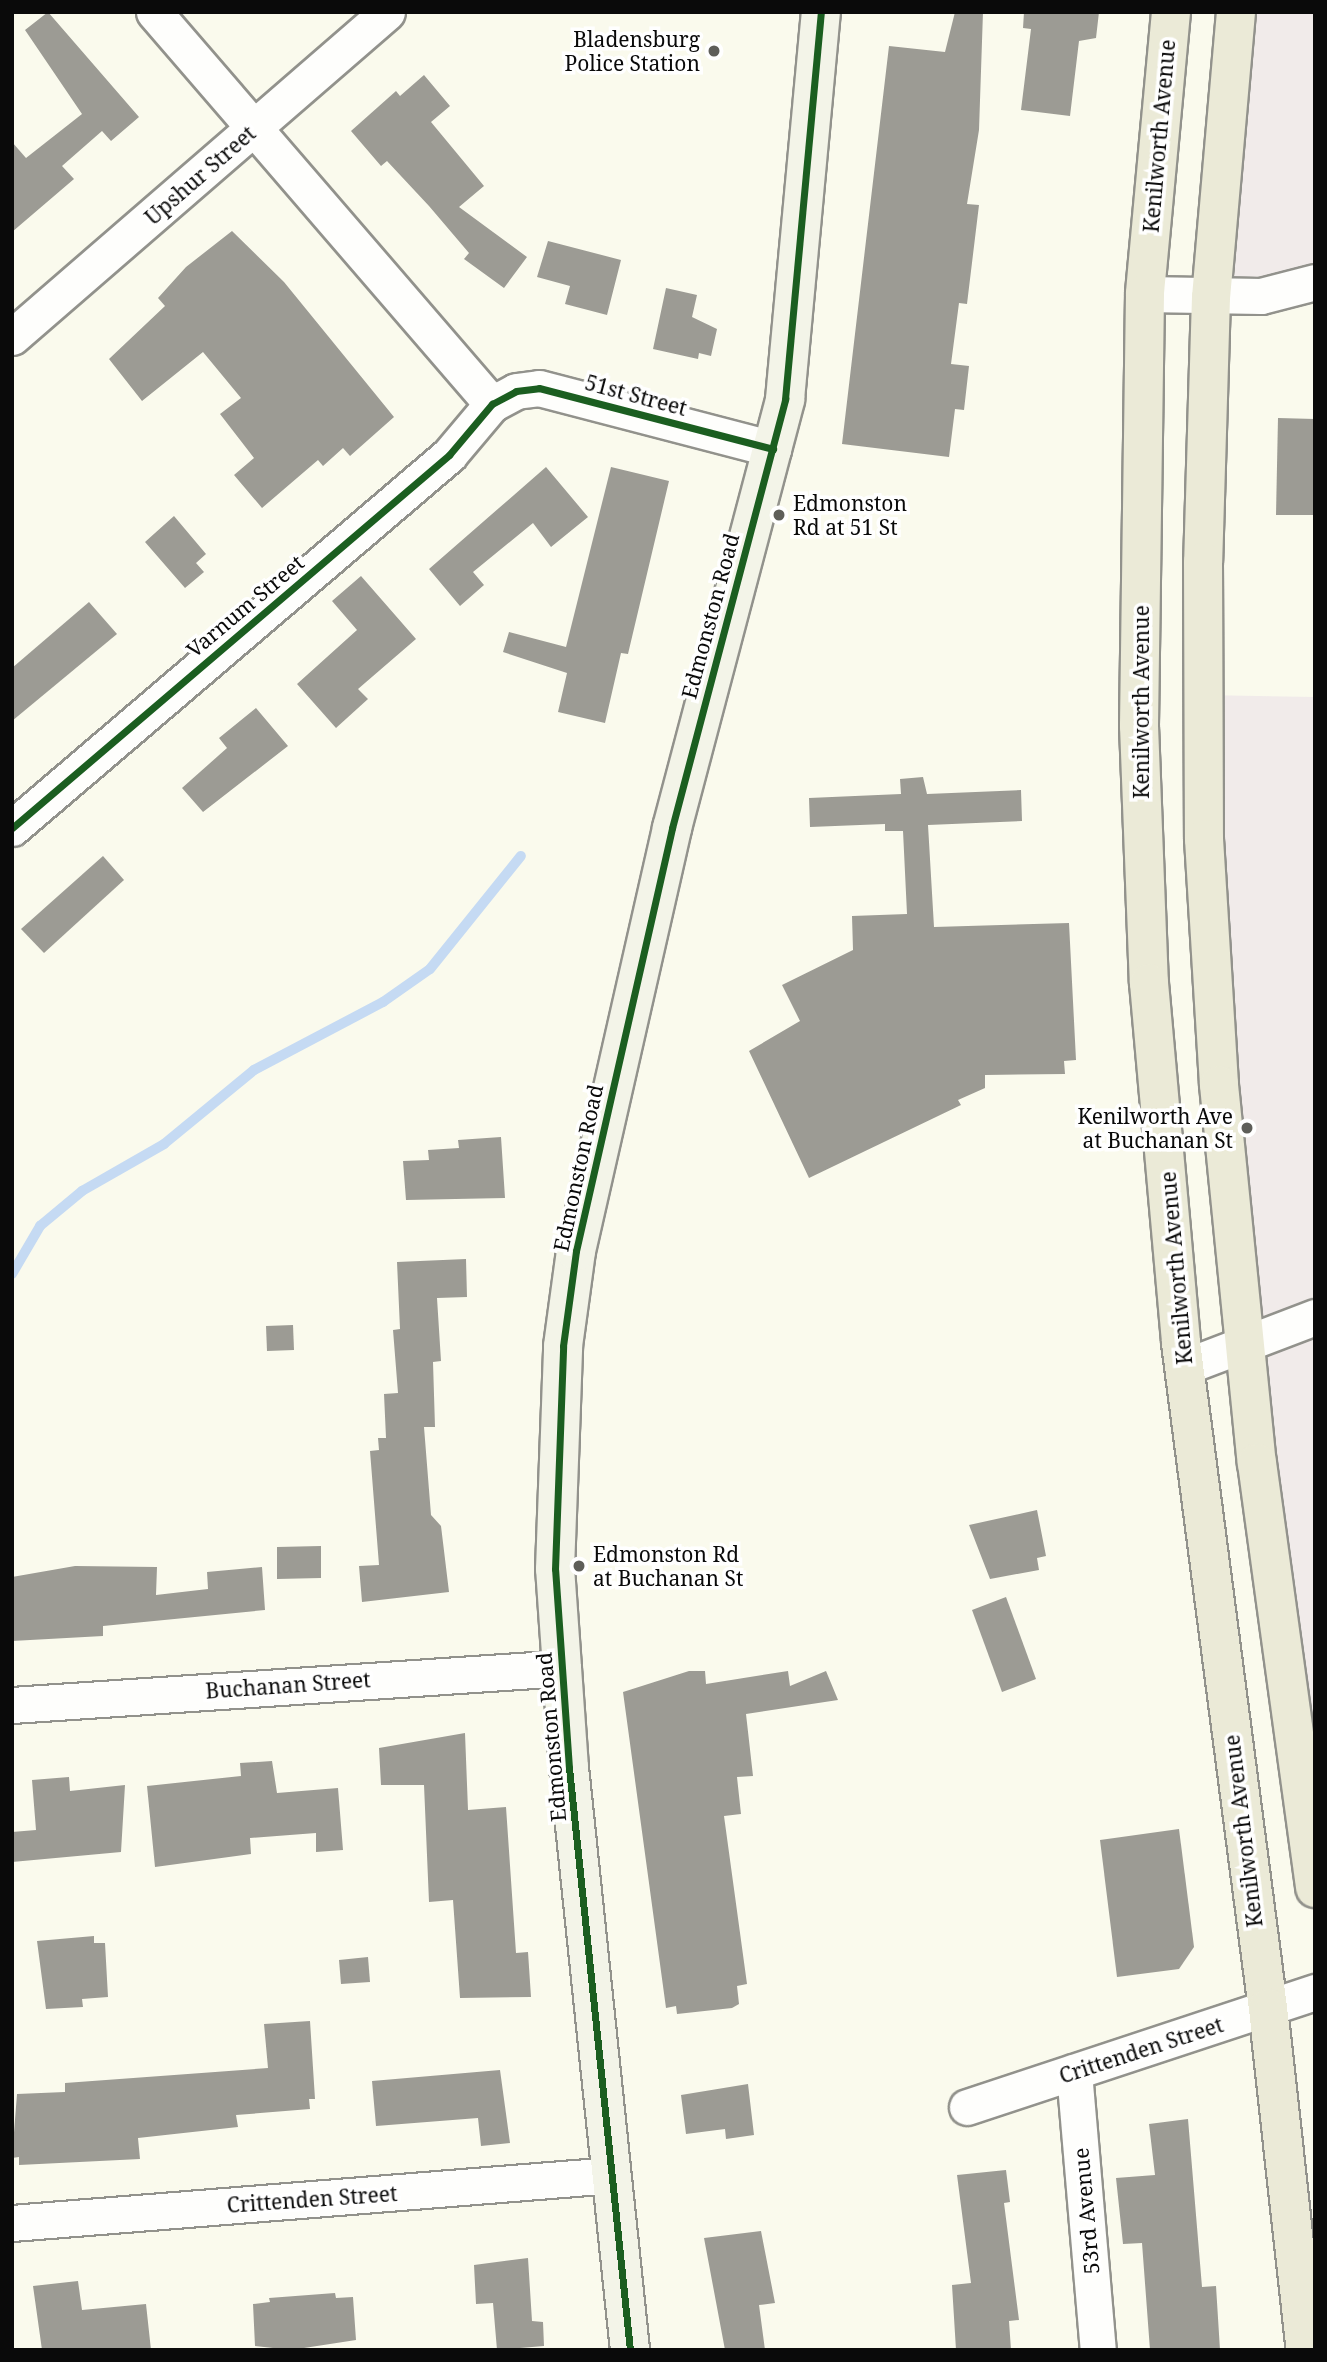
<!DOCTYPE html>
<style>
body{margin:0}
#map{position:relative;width:1327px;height:2362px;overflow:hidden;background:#fafaed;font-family:"Noto Serif",serif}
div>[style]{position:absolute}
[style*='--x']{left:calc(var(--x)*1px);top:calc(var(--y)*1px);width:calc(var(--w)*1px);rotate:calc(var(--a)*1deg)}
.industrial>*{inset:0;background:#f1ebea}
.stream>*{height:10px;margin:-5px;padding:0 5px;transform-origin:5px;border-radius:5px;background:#c5daf3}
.building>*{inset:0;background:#9c9b94}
.roads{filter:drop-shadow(2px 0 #92928c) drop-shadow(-2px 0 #92928c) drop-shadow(0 2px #92928c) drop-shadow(0 -2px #92928c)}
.street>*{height:35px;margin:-17.5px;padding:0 17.5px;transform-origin:17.5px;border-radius:17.5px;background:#fefefc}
.secondary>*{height:38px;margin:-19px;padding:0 19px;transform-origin:19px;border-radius:19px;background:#f3f4e8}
.primary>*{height:38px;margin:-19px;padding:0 19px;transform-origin:19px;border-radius:19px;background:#ebead7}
.cycleway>*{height:7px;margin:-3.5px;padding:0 3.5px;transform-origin:3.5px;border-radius:3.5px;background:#1b5e20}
.dots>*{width:19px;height:19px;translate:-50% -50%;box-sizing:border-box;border:4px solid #fff;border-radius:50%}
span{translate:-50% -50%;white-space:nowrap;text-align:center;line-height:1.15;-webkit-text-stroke:7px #fff;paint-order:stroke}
.poi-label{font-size:21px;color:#0a0a0a}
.right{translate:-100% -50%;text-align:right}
.left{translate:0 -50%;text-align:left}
.street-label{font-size:21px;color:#0a0a0a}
.frame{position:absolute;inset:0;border:14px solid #0a0a0a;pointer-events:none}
</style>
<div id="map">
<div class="industrial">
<div style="clip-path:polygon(1236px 12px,1315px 12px,1315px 282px,1211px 297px)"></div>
<div style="clip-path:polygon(1202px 695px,1315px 697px,1315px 1888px,1291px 1732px)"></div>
</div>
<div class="stream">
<div style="--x:12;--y:1274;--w:56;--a:-59.7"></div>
<div style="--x:40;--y:1226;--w:55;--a:-39.8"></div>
<div style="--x:82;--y:1191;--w:95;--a:-29.8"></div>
<div style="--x:164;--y:1144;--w:117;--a:-39.4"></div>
<div style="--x:254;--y:1070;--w:146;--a:-27.8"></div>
<div style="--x:383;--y:1002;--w:57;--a:-35.1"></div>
<div style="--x:430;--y:969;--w:145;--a:-51.2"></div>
</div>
<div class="building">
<div style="clip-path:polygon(48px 12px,139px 117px,111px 141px,102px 131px,62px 166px,74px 179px,12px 232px,12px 142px,26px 158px,82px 114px,25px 30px)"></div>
<div style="clip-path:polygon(955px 12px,983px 12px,979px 130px,967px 204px,979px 205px,967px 304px,959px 303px,951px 364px,969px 366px,964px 410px,955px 409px,949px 457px,842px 444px,889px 46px,945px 52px)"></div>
<div style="clip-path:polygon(1024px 12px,1099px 12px,1096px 38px,1079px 41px,1070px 116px,1021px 110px,1031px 29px,1023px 28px)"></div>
<div style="clip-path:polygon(424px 75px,450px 106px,431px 122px,484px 186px,459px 207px,527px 257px,504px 288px,464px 259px,469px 253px,429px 206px,387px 161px,381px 166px,351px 131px,396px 91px,400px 96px)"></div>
<div style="clip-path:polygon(232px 231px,284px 282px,394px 417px,350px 456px,343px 448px,323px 466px,318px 460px,262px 508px,234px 475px,254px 458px,220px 414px,241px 398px,203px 352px,142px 401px,109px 359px,165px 306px,158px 298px,186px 267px)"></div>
<div style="clip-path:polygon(548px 241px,621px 260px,607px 315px,565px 304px,570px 286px,537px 277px)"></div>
<div style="clip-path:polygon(666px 288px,697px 295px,692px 317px,717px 329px,711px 356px,699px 353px,698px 359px,653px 349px)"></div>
<div style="clip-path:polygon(1278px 418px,1315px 419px,1314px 515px,1276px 515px)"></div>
<div style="clip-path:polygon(546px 467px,588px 517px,551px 547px,533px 523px,473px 572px,484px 585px,460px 606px,429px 569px)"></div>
<div style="clip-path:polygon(611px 467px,669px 481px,628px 654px,621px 653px,605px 723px,558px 712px,567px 673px,503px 652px,509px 632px,566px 647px)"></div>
<div style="clip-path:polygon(174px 516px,206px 554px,196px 563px,204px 572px,185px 588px,145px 542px)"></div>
<div style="clip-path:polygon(361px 576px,416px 639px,358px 689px,368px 699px,336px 728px,297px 684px,357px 630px,332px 601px)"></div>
<div style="clip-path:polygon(89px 602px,117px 634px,12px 721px,12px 668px)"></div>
<div style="clip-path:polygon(256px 708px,288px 746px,203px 812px,182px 788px,227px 748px,219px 738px)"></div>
<div style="clip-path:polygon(923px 777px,927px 794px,1021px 790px,1022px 821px,928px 825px,934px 927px,1069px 923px,1076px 1060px,1064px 1061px,1065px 1074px,985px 1075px,985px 1088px,958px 1100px,961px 1105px,809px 1178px,749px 1051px,800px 1021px,782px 985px,853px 950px,852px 916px,907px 914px,903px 831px,885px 831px,885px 824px,810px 827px,809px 798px,901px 794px,900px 779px)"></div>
<div style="clip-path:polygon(103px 856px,124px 880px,44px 953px,21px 929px)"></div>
<div style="clip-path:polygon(501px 1137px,505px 1198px,406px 1200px,403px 1161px,429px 1160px,428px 1150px,459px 1148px,458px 1140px)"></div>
<div style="clip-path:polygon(466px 1259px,467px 1297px,437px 1298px,441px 1361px,433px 1362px,435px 1427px,424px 1427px,431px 1515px,441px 1526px,449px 1592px,362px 1602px,359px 1566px,379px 1565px,370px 1451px,379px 1450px,378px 1438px,386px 1438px,384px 1394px,398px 1393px,393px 1330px,400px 1329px,397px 1262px)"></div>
<div style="clip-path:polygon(293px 1325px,294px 1350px,267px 1351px,266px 1326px)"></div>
<div style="clip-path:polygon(1037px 1510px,1046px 1556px,1037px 1558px,1039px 1570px,990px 1579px,969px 1525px)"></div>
<div style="clip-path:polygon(321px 1546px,321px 1578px,277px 1579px,277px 1547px)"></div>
<div style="clip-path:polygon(75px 1566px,157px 1567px,156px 1595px,208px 1589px,207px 1572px,262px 1567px,265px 1610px,103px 1626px,103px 1636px,12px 1641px,12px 1577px)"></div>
<div style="clip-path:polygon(1006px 1597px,1036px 1679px,1002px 1692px,972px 1610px)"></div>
<div style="clip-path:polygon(689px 1671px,705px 1671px,706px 1684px,788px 1671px,790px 1686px,826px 1671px,838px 1700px,746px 1714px,753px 1776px,737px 1777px,741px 1814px,724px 1816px,747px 1984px,737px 1986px,739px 2004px,732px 2008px,677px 2014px,676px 2006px,666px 2008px,623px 1692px)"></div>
<div style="clip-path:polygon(465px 1733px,468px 1810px,506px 1807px,516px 1953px,528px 1952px,531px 1997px,460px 1998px,453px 1900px,429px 1902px,424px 1785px,381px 1785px,379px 1748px)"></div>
<div style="clip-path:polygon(272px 1761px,277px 1793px,338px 1788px,343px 1850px,316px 1852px,316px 1833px,250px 1838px,251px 1854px,155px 1867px,147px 1786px,241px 1776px,240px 1763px)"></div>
<div style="clip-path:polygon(69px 1777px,70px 1791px,125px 1785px,121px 1852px,12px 1862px,12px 1832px,36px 1830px,32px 1780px)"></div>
<div style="clip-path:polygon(1179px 1829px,1194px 1947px,1179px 1969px,1117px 1977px,1100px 1840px)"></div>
<div style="clip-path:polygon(94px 1936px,94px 1943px,105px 1943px,108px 1997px,82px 1999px,83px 2007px,46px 2009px,37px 1941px)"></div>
<div style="clip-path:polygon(368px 1957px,370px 1982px,341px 1984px,339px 1960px)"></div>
<div style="clip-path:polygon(310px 2021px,315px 2099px,309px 2099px,310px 2109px,236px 2115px,238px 2127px,138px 2138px,140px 2159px,19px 2165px,19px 2157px,12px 2158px,17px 2094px,65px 2092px,65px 2083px,268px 2068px,264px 2024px)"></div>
<div style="clip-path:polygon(500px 2070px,510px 2143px,481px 2146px,478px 2118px,376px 2126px,372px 2081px)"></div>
<div style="clip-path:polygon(748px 2084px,754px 2135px,726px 2139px,725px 2129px,686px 2134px,681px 2095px)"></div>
<div style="clip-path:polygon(1188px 2119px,1202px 2287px,1216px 2286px,1220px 2350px,1150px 2350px,1142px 2243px,1123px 2244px,1116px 2178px,1155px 2175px,1149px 2124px)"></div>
<div style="clip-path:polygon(1006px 2170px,1010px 2202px,1004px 2203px,1019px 2320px,1009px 2321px,1011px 2350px,956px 2350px,952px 2285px,971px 2283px,957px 2175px)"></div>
<div style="clip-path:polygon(761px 2231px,775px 2303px,759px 2305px,765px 2350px,725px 2350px,704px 2238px)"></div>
<div style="clip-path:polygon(528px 2258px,532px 2321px,543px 2322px,544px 2346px,497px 2350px,493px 2303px,476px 2304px,474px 2265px)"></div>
<div style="clip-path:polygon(78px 2281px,82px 2310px,146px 2304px,151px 2350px,42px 2350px,33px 2286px)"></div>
<div style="clip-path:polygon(335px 2293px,336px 2298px,353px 2297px,356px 2340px,291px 2350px,255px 2346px,253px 2304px,270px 2302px,269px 2298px)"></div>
</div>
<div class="roads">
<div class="street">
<div style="--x:154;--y:12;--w:518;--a:49.23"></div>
<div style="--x:1145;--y:294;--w:116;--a:1"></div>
<div style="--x:1261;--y:296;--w:56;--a:-14.5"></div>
<div style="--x:12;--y:337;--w:496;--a:-40.9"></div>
<div style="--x:12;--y:828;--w:575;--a:-40.48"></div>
<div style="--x:449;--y:455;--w:67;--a:-49.9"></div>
<div style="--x:492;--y:404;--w:27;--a:-28"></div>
<div style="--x:516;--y:391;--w:23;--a:-7"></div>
<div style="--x:539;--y:388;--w:242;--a:14.6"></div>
<div style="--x:1184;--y:1367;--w:140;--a:-20.9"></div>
<div style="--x:12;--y:1705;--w:552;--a:-3.84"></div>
<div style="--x:1074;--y:2072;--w:279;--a:85.1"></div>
<div style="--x:967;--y:2107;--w:367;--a:-18.3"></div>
<div style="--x:12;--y:2223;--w:602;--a:-4.57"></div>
</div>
<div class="secondary">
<div style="--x:630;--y:2350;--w:585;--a:-95.98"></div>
<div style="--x:569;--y:1768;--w:199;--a:-94"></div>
<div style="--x:555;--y:1569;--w:223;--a:-87.9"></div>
<div style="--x:563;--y:1346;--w:96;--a:-82.2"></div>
<div style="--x:576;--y:1251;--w:434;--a:-77.2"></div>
<div style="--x:672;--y:828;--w:444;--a:-75.2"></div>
<div style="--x:785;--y:399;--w:389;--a:-84.7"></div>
</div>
<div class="primary">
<div style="--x:1171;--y:12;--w:283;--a:95.3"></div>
<div style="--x:1145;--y:294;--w:432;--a:90.8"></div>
<div style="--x:1139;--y:726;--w:257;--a:87.8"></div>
<div style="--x:1149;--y:983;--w:361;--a:84.9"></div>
<div style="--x:1181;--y:1343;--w:671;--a:82.55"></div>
<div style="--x:1268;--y:2008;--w:344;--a:83.7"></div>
<div style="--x:1236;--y:12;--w:286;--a:95"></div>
<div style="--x:1211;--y:297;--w:265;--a:91.7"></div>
<div style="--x:1203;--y:562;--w:277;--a:89.8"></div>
<div style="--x:1204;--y:839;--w:246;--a:86.5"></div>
<div style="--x:1219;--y:1085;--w:380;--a:84.3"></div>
<div style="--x:1257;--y:1463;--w:429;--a:82.2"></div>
</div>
</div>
<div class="cycleway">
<div style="--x:12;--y:828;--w:575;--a:-40.48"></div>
<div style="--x:449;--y:455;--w:67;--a:-49.9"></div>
<div style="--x:492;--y:404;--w:27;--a:-28"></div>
<div style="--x:516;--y:391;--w:23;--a:-7"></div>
<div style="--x:539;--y:388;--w:242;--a:14.6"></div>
<div style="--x:630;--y:2350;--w:585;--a:-95.98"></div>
<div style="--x:569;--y:1768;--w:199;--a:-94"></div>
<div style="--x:555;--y:1569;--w:223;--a:-87.9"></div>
<div style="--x:563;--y:1346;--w:96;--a:-82.2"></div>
<div style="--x:576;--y:1251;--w:434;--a:-77.2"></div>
<div style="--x:672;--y:828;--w:444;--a:-75.2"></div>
<div style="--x:785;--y:399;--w:389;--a:-84.7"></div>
</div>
<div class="dots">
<div style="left:714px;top:51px;background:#5e5e59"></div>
<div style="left:779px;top:515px;background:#5e5e59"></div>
<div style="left:1247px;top:1128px;background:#5e5e59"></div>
<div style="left:579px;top:1566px;background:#5e5e59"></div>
</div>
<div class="poi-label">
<span class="right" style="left:700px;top:51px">Bladensburg<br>Police Station</span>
<span class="left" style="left:793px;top:515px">Edmonston<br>Rd at 51 St</span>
<span class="right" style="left:1233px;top:1128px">Kenilworth Ave<br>at Buchanan St</span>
<span class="left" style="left:593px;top:1566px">Edmonston Rd<br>at Buchanan St</span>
</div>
<div class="street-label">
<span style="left:1159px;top:136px;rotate:-85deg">Kenilworth Avenue</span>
<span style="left:200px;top:175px;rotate:-41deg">Upshur Street</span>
<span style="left:636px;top:395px;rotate:15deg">51st Street</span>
<span style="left:245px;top:606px;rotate:-40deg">Varnum Street</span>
<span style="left:710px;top:616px;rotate:-75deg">Edmonston Road</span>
<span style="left:1141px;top:702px;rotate:-90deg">Kenilworth Avenue</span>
<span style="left:578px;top:1168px;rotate:-78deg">Edmonston Road</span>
<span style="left:1176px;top:1268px;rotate:-95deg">Kenilworth Avenue</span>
<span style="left:288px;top:1685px;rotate:-4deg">Buchanan Street</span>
<span style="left:551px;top:1737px;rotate:-95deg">Edmonston Road</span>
<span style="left:1243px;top:1831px;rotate:-97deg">Kenilworth Avenue</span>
<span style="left:1141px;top:2050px;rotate:-18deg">Crittenden Street</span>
<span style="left:312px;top:2199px;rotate:-4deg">Crittenden Street</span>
<span style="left:1086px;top:2211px;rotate:-95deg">53rd Avenue</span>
</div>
<div class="frame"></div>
</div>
